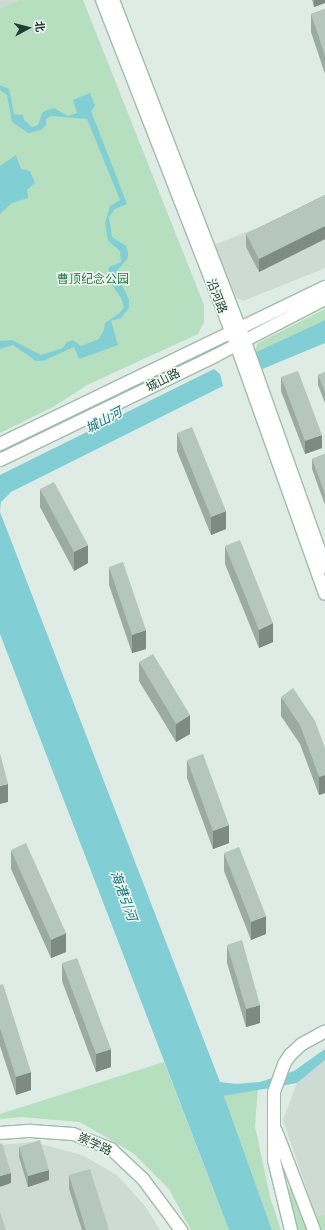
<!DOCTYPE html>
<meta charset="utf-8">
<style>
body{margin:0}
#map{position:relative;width:325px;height:1230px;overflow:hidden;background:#dfebe5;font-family:"PT Sans Narrow","Noto Sans SC",sans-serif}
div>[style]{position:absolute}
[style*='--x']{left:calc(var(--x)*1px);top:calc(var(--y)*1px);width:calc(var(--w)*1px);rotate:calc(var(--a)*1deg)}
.built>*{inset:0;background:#cddbd4}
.green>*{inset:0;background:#b5dfbe}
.water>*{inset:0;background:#82ced5}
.roads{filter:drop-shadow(1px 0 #9fbbaf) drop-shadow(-1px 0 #9fbbaf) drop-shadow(0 1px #9fbbaf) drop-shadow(0 -1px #9fbbaf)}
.secondary>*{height:12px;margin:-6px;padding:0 6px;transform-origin:6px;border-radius:6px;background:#fff}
.wall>*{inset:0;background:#9baaa3}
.shaded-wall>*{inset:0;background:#7e8b85}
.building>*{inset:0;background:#b4c6be}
span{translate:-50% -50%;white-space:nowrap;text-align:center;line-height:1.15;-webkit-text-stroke:3px #eff8f3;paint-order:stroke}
.park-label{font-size:12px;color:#267640}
.street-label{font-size:12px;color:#1f3d33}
.water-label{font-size:13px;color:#15727d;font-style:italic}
.north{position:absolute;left:8px;top:8px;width:40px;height:40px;-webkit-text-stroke:3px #eff8f3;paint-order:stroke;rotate:83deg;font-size:11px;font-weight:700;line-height:16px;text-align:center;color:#1f3d33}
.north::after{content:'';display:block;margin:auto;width:14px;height:18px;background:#1f3d33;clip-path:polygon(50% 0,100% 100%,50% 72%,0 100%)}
</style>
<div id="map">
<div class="built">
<div style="clip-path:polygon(0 0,20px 0,0 8px)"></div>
<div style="clip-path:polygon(325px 201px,325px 268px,243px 301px,233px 296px,214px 245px)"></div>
<div style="clip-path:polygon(325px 1060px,325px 1214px,316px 1217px,283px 1120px,297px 1083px)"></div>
<div style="clip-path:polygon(33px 1142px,82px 1155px,117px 1175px,145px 1206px,160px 1230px,0 1230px,0 1145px)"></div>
</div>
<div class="green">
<div style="clip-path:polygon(20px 0,83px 0,204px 305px,204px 322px,198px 334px,87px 385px,53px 407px,0 433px,0 8px)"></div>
<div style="clip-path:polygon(325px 309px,325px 320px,254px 353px,258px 343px)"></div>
<div style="clip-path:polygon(164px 1062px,229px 1230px,191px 1230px,169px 1189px,133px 1153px,80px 1122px,22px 1117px,0 1119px,0 1114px)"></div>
<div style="clip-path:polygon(258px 1088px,255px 1126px,270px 1197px,281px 1230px,272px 1230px,224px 1096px)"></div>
<div style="clip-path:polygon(290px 1187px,293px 1187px,312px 1230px,296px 1230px,289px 1190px)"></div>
<div style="clip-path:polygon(325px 1214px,325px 1230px,321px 1230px,316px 1217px)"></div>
</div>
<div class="water">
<div style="clip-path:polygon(0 85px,9px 89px,14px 114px,23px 115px,24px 120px,32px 127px,38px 125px,42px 113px,47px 110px,54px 108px,68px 116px,77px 113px,73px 100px,90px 93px,95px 106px,91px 111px,127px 204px,115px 209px,109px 217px,112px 237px,126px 246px,128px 253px,128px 258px,116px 272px,129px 300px,129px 308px,121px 318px,111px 321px,118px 345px,79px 359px,74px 347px,43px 361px,36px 361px,13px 345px,0 349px,0 341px,12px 340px,41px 355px,63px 348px,67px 342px,73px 340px,81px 346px,99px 339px,104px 330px,105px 323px,120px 313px,124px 307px,121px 298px,110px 282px,108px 272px,109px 267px,121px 262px,120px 251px,108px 241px,105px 223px,110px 206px,120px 200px,87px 119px,51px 116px,46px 119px,46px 125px,41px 130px,28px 133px,12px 122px,7px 95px,0 90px)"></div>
<div style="clip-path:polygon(16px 155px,21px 169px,30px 171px,35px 183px,27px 190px,28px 198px,12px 203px,0 214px,0 166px)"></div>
<div style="clip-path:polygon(325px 320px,325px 343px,260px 370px,254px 353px)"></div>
<div style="clip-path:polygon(214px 369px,220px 374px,223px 386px,11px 492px,1px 502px,0 511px,0 475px)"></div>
<div style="clip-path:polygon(0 512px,220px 1082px,237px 1084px,260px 1082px,294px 1071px,325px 1049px,325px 1060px,297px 1083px,224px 1096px,272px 1230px,229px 1230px,0 634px)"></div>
</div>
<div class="roads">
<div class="secondary">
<div style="--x:102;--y:0;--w:369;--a:68.7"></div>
<div style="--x:236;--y:344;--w:265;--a:70.4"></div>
<div style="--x:113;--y:0;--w:363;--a:68.9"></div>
<div style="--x:244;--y:339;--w:242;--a:70.4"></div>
<div style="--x:0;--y:444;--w:361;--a:-25.8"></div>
<div style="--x:0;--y:460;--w:239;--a:-25.8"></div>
<div style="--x:215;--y:356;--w:124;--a:-27.4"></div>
<div style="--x:276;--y:1131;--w:106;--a:69"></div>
<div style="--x:0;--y:1133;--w:31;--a:-4"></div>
<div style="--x:31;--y:1131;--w:42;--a:4.1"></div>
<div style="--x:73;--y:1134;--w:41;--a:21.5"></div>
<div style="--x:111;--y:1149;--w:44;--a:43.2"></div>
<div style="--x:143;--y:1179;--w:64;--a:53.3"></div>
<div style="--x:291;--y:1230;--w:72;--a:-103.7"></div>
<div style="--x:274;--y:1160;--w:68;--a:-90"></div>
<div style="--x:274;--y:1092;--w:30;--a:-70"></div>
<div style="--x:284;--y:1064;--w:11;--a:-56"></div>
<div style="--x:290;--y:1055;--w:16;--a:-43"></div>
<div style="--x:302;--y:1044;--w:26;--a:-29"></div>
</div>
</div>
<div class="wall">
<div style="clip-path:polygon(312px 0,325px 0,325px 3px,314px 7px)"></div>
<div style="clip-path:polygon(325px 9px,325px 74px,311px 32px,311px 14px)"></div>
<div style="clip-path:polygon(325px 195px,325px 239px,259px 272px,246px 247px,246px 234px)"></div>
<div style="clip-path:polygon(325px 372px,325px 403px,318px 385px,318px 375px)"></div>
<div style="clip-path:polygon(281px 377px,322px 448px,305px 454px,281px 391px)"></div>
<div style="clip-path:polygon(177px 433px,226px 529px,211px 535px,177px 451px)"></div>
<div style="clip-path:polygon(325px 454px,325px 505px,312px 469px,312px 459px)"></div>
<div style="clip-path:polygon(40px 489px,88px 563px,74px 571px,40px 507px)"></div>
<div style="clip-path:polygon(225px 546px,273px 642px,259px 648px,225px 564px)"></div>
<div style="clip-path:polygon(109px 567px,146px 649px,132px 653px,109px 585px)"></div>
<div style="clip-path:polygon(139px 662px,190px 734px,176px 742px,139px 681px)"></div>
<div style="clip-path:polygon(281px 697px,325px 748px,325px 793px,319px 795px,300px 744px,281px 716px)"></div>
<div style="clip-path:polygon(187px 760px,229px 843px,213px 849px,187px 778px)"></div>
<div style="clip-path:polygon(11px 850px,66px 952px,51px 958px,11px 869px)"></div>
<div style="clip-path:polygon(224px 853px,266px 934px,251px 940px,224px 871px)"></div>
<div style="clip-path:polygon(227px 945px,260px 1023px,246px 1027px,227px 963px)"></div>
<div style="clip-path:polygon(62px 963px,111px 1067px,96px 1072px,62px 981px)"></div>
<div style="clip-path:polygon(0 985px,31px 1090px,16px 1095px,0 1046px)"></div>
<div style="clip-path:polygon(19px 1147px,49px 1180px,28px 1187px,19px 1157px)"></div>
<div style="clip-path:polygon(69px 1175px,109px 1230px,82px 1230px,69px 1189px)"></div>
</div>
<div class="shaded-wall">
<div style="clip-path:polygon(314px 0,325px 0,325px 3px,314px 7px)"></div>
<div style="clip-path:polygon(325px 226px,325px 239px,259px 272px,259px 259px)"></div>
<div style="clip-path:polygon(322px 435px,322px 448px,305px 454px,305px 441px)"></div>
<div style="clip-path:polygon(226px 511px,226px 529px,211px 535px,211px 517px)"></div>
<div style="clip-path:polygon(88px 545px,88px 563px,74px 571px,74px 552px)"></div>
<div style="clip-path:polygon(273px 623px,273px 642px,259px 648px,259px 630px)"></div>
<div style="clip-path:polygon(146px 630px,146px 649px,132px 653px,132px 635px)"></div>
<div style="clip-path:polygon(190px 715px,190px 734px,176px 742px,176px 724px)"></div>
<div style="clip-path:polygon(325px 775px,325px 793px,319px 795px,319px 777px)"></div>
<div style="clip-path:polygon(8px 784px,8px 802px,0 804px,0 786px)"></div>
<div style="clip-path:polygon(229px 825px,229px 843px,213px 849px,213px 831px)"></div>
<div style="clip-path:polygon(266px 916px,266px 934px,251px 940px,251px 922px)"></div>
<div style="clip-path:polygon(66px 933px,66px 952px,51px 958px,51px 940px)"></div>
<div style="clip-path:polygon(260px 1005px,260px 1023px,246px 1027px,246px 1009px)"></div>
<div style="clip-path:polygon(111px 1049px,111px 1067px,96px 1072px,96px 1054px)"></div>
<div style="clip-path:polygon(31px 1072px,31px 1090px,16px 1095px,16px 1077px)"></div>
<div style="clip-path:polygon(49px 1170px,49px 1180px,28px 1187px,28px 1176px)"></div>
<div style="clip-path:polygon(11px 1173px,11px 1183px,0 1187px,0 1176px)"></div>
</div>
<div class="building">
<div style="clip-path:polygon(325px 9px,325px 56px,311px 14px)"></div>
<div style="clip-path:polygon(325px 195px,325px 226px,259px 259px,246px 234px)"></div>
<div style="clip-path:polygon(298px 371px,322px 435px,305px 441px,281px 377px)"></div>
<div style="clip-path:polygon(325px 372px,325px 392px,318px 375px)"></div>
<div style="clip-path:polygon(192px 427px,226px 511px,211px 517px,177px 433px)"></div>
<div style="clip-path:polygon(325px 454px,325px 494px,312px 459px)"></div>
<div style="clip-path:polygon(54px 482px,88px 545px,74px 552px,40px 489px)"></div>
<div style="clip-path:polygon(240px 540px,273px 623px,259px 630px,225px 546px)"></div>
<div style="clip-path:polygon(123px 562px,146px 630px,132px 635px,109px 567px)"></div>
<div style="clip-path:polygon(153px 654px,190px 715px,176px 724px,139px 662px)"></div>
<div style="clip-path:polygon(293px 688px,315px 721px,325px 748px,325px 775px,319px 777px,300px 725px,281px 697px)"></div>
<div style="clip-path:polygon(0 753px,8px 784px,0 786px)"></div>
<div style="clip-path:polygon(203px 754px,229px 825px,213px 831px,187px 760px)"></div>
<div style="clip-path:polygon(26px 843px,66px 933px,51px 940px,11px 850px)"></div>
<div style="clip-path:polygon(239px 847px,266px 916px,251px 922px,224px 853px)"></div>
<div style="clip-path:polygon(242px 940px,260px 1005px,246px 1009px,227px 945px)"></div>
<div style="clip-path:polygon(77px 958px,111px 1049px,96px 1054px,62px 963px)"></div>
<div style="clip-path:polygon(3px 984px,31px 1072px,16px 1077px,0 1028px,0 985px)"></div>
<div style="clip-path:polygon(40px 1140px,49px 1170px,28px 1176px,19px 1147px)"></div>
<div style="clip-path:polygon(2px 1143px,11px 1173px,0 1176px,0 1144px)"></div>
<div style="clip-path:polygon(90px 1169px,109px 1230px,86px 1230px,69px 1175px)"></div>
<div style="clip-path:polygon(0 1212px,6px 1230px,0 1230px)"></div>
</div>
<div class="park-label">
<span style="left:93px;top:279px">曹顶纪念公园</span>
</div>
<div class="street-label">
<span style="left:217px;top:296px;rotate:69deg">沿河路</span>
<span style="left:163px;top:380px;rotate:-27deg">城山路</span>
<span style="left:95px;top:1144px;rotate:25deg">崇学路</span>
</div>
<div class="water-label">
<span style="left:104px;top:421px;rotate:-28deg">城山河</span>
<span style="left:123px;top:896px;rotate:70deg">海港引河</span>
</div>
<div class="north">北</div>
</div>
